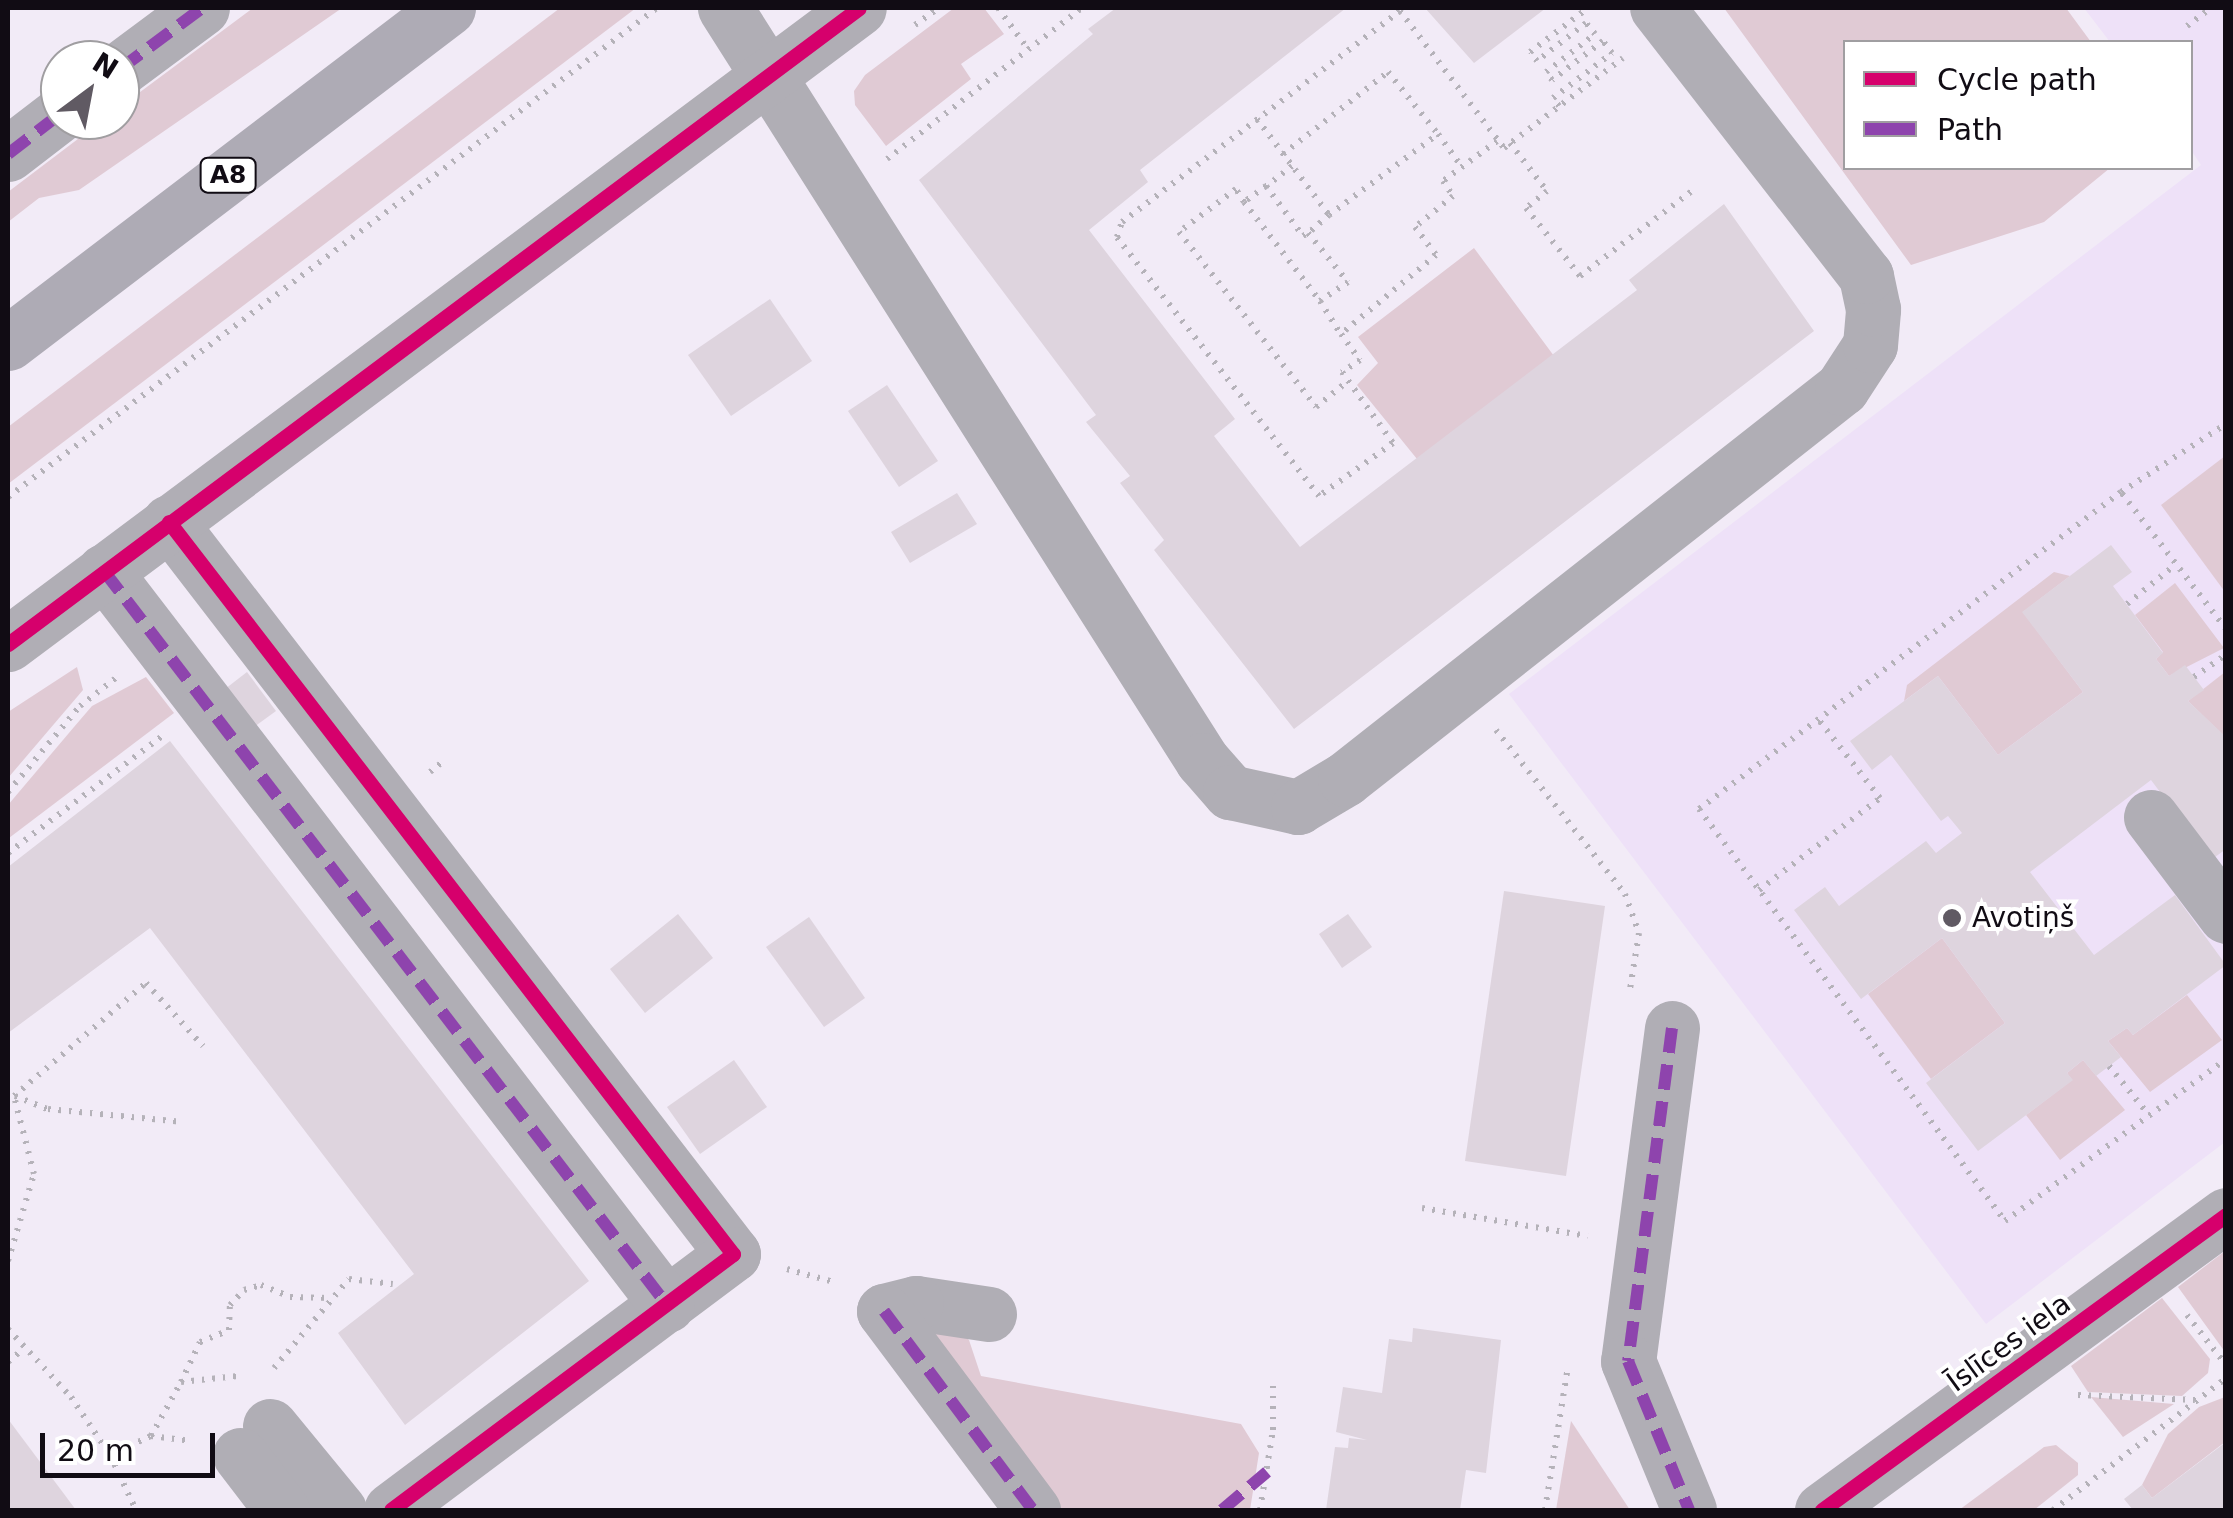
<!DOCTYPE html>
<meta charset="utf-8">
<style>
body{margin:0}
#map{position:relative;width:2233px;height:1518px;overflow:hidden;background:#f2ebf7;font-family:"DejaVu Sans",sans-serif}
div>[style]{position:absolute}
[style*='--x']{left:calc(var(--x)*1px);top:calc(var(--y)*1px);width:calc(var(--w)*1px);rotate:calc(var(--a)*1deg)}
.built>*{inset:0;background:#eee1f8}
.green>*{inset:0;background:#e0cad4}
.building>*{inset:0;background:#ded4de}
.path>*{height:6px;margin-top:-3px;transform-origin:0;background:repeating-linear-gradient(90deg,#b5b2b9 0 2.5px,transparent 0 10.5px)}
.minor>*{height:55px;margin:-27.5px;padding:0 27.5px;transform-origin:27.5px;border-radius:27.5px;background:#b0aeb5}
.highway>*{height:55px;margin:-27.5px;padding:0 27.5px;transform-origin:27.5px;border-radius:27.5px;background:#aeabb5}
.quiet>*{height:12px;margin-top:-6px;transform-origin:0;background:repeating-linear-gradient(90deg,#8e44ad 0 25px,transparent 0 37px)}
.cycleway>*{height:15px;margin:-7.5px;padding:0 7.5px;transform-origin:7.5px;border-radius:7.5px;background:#d6006c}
.dots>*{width:28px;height:28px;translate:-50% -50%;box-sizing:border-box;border:5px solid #fff;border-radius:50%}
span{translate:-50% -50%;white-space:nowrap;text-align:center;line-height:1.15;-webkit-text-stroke:8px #fff;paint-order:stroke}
.shield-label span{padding:2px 8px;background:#fff;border:2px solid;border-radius:8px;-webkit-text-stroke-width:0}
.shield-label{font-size:25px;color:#110c14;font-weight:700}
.poi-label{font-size:28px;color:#110c14}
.left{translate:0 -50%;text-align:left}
.street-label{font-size:28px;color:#110c14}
.frame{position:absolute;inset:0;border:10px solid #110c14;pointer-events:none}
.legend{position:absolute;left:1843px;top:40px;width:350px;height:130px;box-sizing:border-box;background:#fff;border:2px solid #a09ea1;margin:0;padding:12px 18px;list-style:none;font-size:30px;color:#110c14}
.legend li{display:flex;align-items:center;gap:20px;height:50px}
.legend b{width:50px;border:2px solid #a09ea1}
.north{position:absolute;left:40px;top:40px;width:100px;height:100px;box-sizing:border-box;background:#fff;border:2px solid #a09ea1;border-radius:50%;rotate:32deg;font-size:28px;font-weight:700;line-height:40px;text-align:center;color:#110c14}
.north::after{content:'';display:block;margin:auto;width:35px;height:45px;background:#605a63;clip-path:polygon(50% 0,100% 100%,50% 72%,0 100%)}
.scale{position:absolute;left:40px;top:1433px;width:175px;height:45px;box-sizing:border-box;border:5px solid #110c14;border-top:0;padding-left:12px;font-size:30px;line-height:35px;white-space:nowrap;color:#110c14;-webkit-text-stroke:8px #fff;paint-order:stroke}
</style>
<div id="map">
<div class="built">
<div style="clip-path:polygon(2084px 8px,2225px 8px,2225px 1142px,1986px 1324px,1509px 694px,2201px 165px,2191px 150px,2190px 42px,2110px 42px)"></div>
</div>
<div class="green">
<div style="clip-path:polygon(253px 8px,342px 8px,79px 190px,39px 198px,8px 222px,8px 192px,103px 120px,120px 120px,120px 107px)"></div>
<div style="clip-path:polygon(560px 8px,636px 8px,8px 484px,8px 427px)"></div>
<div style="clip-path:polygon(954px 8px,984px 8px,1004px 34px,961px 64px,971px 79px,886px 146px,855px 105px,854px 91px,865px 75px)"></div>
<div style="clip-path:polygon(1724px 8px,2066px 8px,2091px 42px,1846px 42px,1846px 168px,2110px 168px,2044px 222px,1911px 265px)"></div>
<div style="clip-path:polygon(1474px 248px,1554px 356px,1417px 459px,1357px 385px,1378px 363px,1358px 337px)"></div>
<div style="clip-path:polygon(2225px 456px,2225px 592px,2161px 505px)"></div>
<div style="clip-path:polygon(2054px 572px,2070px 576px,2023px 612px,2083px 692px,1998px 755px,1938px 676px,1904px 701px,1907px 685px)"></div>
<div style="clip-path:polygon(2175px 583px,2224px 648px,2169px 676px,2156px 659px,2163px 652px,2135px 615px)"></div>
<div style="clip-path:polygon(77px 667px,83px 690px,8px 778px,8px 712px)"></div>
<div style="clip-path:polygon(2225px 672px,2225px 737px,2188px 701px)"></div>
<div style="clip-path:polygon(146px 677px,174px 713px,9px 838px,8px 805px,74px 727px,92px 706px)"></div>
<div style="clip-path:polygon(1942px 938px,2005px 1023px,1931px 1079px,1868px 994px)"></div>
<div style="clip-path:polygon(2187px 995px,2222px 1040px,2150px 1092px,2108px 1041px,2127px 1028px,2133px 1035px)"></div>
<div style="clip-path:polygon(2083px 1060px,2125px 1110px,2060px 1160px,2026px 1115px,2072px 1080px,2067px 1073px)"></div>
<div style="clip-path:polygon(2225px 1251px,2225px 1250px,2225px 1352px,2178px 1287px)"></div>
<div style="clip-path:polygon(2162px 1298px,2210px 1359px,2208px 1373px,2182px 1396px,2088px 1392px,2071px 1366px)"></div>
<div style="clip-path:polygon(958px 1329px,969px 1340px,981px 1376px,1241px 1424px,1259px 1453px,1250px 1510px,1059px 1510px,934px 1333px)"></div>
<div style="clip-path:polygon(2091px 1397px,2174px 1404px,2123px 1437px)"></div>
<div style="clip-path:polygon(2225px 1397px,2225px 1442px,2152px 1498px,2142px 1485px,2168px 1434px,2199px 1407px)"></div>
<div style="clip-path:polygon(1571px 1421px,1630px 1510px,1556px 1510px)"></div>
<div style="clip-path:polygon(2056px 1445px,2078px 1463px,2078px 1475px,2034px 1510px,1959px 1510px,2044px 1447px)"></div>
</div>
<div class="building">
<div style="clip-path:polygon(1116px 8px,1346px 8px,1140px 170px,1148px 182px,1089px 230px,1235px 419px,1214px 436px,1300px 547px,1637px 290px,1629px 280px,1724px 204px,1814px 331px,1294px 729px,1154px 550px,1164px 540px,1120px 483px,1130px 476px,1086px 422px,1096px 415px,919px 180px,1093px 34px,1088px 29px)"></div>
<div style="clip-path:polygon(1425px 8px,1546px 8px,1474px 63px)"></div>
<div style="clip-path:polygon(770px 299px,812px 361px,731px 416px,688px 355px)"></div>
<div style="clip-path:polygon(887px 385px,938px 461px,899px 487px,848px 411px)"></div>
<div style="clip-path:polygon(957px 493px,977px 524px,910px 563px,891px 532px)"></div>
<div style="clip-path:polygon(2111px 545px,2132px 572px,2113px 586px,2163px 653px,2156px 659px,2169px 676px,2185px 665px,2204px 690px,2188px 701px,2226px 737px,2226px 849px,2211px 860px,2151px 780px,2030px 872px,2094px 955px,2175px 895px,2226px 965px,2133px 1035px,2127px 1028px,2108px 1041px,2121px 1057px,2096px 1076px,2083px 1060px,2067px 1073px,2073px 1080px,1978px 1151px,1926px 1083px,2005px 1023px,1942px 938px,1861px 999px,1794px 910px,1825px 887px,1839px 906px,1926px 841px,1936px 853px,1962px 833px,1948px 816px,1941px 821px,1891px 755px,1872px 770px,1850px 741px,1938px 676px,1998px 755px,2083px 692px,2022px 612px)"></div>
<div style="clip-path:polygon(247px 672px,276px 711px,254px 727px,225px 689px)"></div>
<div style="clip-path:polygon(170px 741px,589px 1281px,405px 1425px,338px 1333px,414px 1274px,150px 928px,8px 1033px,8px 867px)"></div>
<div style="clip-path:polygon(1504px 891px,1605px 906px,1566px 1176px,1465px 1161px)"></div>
<div style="clip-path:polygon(678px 914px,713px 958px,645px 1013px,610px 969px)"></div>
<div style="clip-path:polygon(1348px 914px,1372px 947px,1342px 968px,1319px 934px)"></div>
<div style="clip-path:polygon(809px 917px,865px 998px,824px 1027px,766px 947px)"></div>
<div style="clip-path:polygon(734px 1060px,767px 1107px,700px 1154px,667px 1107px)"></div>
<div style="clip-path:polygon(1413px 1328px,1501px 1340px,1486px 1473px,1466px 1470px,1460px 1510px,1326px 1510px,1335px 1447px,1348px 1448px,1349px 1438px,1367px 1440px,1336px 1432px,1343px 1387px,1382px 1393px,1389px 1339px,1412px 1342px)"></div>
<div style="clip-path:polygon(8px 1419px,76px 1510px,8px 1510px)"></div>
<div style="clip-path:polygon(2226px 1442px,2226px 1510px,2133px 1510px,2124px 1499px,2142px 1485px,2152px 1498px)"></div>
</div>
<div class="path">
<div style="--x:998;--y:8;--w:51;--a:53.8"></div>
<div style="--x:915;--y:25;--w:29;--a:-36"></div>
<div style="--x:2187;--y:26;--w:30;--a:-37"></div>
<div style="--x:1559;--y:106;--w:10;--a:-127"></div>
<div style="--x:1553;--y:98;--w:74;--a:-37.3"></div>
<div style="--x:1612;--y:53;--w:15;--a:-127"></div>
<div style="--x:1603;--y:41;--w:64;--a:142.6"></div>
<div style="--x:1552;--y:80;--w:10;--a:-127"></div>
<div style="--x:1546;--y:72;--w:62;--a:-37.8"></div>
<div style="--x:1595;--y:34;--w:14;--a:-129"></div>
<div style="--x:1586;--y:23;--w:62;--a:142.2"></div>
<div style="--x:1537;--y:61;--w:11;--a:-128"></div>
<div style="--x:1530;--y:52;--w:73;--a:-37.2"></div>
<div style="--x:1257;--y:119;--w:120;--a:53.1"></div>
<div style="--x:1329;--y:215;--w:136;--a:-36.6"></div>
<div style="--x:1438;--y:134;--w:41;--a:54"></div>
<div style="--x:1497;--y:141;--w:67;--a:143.5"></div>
<div style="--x:1443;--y:181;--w:18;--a:56"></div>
<div style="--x:1453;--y:196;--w:49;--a:140.8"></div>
<div style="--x:1415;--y:227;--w:35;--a:53"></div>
<div style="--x:1436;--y:255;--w:124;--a:140.3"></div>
<div style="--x:1341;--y:334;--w:32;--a:54"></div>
<div style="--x:1360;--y:360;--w:22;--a:146"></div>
<div style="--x:1342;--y:372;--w:87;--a:54.3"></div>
<div style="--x:1393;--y:443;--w:91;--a:144.4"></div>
<div style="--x:1319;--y:496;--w:328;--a:-128"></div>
<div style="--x:1117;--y:237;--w:16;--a:-72"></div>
<div style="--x:1122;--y:222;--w:349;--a:-37.2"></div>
<div style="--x:1400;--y:11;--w:172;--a:52.8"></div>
<div style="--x:1504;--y:148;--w:149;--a:-37.1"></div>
<div style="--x:1510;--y:143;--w:61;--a:52.4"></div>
<div style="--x:1547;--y:191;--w:27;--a:141"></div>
<div style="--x:1526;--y:208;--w:87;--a:51.5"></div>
<div style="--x:1580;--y:276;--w:146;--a:-37.2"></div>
<div style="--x:1283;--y:154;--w:133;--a:-38"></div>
<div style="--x:1388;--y:72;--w:80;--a:51.1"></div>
<div style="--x:887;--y:159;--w:247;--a:-37.8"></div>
<div style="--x:1292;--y:166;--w:33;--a:142"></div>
<div style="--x:1266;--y:186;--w:62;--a:53.5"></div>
<div style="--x:1303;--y:236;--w:6;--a:-31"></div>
<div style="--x:1266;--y:186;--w:27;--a:144"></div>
<div style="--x:1244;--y:202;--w:15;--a:-122"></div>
<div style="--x:1236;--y:189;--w:71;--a:143"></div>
<div style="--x:1179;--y:232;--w:222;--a:51.9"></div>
<div style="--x:1316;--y:407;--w:41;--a:-39.1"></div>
<div style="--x:1244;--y:202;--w:125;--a:52.5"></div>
<div style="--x:1329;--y:215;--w:28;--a:139"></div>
<div style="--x:1308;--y:233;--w:63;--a:50.8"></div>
<div style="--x:1348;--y:282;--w:34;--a:146"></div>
<div style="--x:1320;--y:301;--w:39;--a:58"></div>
<div style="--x:2121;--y:492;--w:125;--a:-32.9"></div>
<div style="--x:8;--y:497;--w:813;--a:-37"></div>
<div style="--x:2127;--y:604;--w:62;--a:-39.1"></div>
<div style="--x:2226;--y:629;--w:173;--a:-127.5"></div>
<div style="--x:2121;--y:492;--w:528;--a:143.09"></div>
<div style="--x:1699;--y:809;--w:513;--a:53.4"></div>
<div style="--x:2005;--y:1221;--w:274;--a:-36.2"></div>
<div style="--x:2194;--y:677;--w:39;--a:-35"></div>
<div style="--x:1496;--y:730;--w:209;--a:51.8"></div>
<div style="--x:1625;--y:894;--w:41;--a:70.3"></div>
<div style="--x:1639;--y:933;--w:57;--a:99.1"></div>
<div style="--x:430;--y:772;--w:14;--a:-39"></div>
<div style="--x:8;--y:792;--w:112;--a:-50.1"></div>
<div style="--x:80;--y:706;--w:47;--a:-38.1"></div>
<div style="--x:8;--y:853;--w:193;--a:-37.2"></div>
<div style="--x:1759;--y:890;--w:152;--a:-37.2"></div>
<div style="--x:1880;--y:798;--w:100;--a:-128.1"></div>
<div style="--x:2109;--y:1066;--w:63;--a:50.8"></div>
<div style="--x:15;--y:1096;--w:35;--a:22"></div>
<div style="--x:48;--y:1109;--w:136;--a:5.5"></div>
<div style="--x:1422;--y:1208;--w:168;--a:9.6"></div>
<div style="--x:8;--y:1261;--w:91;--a:-73.4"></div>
<div style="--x:34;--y:1174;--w:81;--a:-104.4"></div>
<div style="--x:14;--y:1096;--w:174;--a:-40.6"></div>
<div style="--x:146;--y:983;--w:85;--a:47.9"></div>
<div style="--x:787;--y:1269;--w:52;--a:15.6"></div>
<div style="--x:2187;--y:1315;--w:63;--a:52"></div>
<div style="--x:8;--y:1329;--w:93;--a:47.2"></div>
<div style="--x:71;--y:1397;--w:70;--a:56.1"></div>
<div style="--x:110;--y:1455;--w:45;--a:-24.9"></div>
<div style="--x:151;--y:1436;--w:35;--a:7"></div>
<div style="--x:8;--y:1362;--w:18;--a:-41"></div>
<div style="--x:274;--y:1368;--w:116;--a:-49.9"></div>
<div style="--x:349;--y:1279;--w:44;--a:6.5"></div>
<div style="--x:181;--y:1382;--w:44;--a:-64.6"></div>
<div style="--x:200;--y:1342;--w:31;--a:-22"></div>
<div style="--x:229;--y:1330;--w:25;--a:-88"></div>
<div style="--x:230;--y:1305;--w:21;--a:-47"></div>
<div style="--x:244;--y:1290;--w:18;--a:-16"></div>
<div style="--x:261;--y:1285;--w:31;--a:22"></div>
<div style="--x:290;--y:1297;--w:41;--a:1.4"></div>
<div style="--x:2078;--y:1395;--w:117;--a:2.4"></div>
<div style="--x:151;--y:1436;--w:62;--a:-60.9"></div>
<div style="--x:181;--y:1382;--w:57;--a:-6"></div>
<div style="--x:110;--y:1455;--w:61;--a:64.7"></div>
<div style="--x:1260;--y:1510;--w:81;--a:-80.8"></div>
<div style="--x:1273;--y:1430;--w:46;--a:-90"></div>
<div style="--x:1545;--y:1510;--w:145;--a:-80.9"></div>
<div style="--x:2053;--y:1510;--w:218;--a:-37.3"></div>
</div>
<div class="minor">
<div style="--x:725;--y:8;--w:891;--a:57.61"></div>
<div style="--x:1202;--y:760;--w:43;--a:48.8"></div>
<div style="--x:1230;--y:792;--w:70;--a:12.4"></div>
<div style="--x:1298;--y:807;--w:55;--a:-30.8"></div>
<div style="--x:1345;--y:779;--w:632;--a:-38.19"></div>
<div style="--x:1842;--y:388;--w:51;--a:-56.9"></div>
<div style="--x:1870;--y:345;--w:36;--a:-85"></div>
<div style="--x:1873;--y:309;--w:34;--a:-102"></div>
<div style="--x:1866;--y:276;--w:340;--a:-127.9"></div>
<div style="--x:120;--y:69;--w:102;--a:-36.6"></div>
<div style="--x:8;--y:154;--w:66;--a:-37.6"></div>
<div style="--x:169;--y:522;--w:924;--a:52.39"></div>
<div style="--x:733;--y:1254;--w:427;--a:143.2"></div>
<div style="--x:104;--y:571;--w:925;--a:52.51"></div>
<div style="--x:8;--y:644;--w:1062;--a:-36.77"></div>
<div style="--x:2151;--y:817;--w:124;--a:52.9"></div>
<div style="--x:1672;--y:1028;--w:336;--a:97.5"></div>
<div style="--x:1628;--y:1361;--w:161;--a:67.7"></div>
<div style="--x:989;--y:1314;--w:74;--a:-171.4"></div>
<div style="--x:916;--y:1303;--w:33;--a:166"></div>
<div style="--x:884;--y:1311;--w:249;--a:53.2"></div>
<div style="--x:270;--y:1426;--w:109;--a:50.6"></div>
<div style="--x:240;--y:1455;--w:69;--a:52.6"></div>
<div style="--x:1822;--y:1510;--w:500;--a:-36.14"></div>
</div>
<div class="highway">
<div style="--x:8;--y:343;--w:553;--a:-37.28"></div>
</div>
<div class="quiet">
<div style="--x:120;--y:69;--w:102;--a:-36.6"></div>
<div style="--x:8;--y:154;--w:66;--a:-37.6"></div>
<div style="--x:104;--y:571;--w:925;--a:52.51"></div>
<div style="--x:1672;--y:1028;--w:336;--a:97.5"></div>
<div style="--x:1628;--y:1361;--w:161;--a:67.7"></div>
<div style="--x:884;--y:1311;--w:249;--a:53.2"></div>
<div style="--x:1222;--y:1510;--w:59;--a:-40.2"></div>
</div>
<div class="cycleway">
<div style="--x:169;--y:522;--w:924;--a:52.39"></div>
<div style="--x:733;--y:1254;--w:427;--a:143.2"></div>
<div style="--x:8;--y:644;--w:1062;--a:-36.77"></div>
<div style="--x:1822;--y:1510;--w:500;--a:-36.14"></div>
</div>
<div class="dots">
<div style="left:1952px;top:918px;background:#605a63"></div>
</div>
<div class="shield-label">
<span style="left:228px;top:175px">A8</span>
</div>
<div class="poi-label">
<span class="left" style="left:1972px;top:918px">Avotiņš</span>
</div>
<div class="street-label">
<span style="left:2009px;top:1343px;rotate:-36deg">Īslīces iela</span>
</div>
<div class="frame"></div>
<ul class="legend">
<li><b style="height:12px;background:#d6006c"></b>Cycle path</li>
<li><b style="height:12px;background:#8e44ad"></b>Path</li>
</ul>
<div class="north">N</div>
<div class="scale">20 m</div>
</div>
